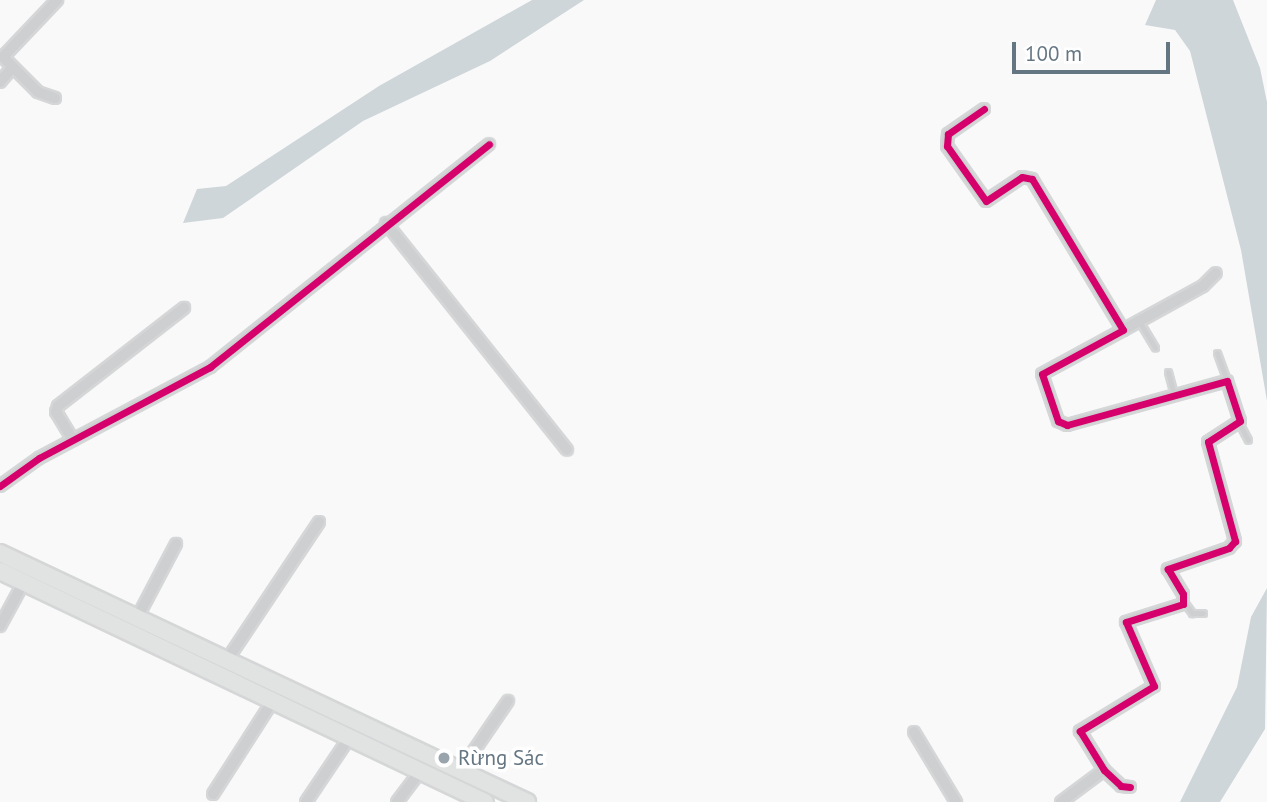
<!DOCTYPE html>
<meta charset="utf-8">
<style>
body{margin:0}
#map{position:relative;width:1267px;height:802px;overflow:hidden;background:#f9f9f9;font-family:"PT Sans",sans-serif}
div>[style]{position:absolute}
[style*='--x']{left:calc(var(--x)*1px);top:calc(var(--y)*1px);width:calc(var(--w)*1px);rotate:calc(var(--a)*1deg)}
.water>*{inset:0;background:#ced6d9}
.roads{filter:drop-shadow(2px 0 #d5d6d7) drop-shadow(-2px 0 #d5d6d7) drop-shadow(0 2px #d5d6d7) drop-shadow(0 -2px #d5d6d7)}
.service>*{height:5px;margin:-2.5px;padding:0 2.5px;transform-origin:2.5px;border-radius:2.5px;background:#cecfd0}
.minor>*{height:10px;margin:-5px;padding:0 5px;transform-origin:5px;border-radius:5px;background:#cecfd0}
.primary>*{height:16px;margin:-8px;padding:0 8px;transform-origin:8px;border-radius:8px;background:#e1e2e2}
.cycleway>*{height:7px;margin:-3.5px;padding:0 3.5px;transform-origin:3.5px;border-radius:3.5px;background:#d6006c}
.dots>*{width:19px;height:19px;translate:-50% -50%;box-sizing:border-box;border:4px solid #fff;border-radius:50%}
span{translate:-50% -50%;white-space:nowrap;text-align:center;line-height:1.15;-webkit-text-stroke:7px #fff;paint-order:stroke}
.poi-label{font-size:21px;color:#657683}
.left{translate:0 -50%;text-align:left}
.scale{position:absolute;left:1012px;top:42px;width:158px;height:32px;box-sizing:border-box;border:4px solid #657683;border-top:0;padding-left:9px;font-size:21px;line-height:24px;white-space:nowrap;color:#657683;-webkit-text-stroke:5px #fff;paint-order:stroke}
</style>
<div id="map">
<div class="water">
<div style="clip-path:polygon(532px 0,584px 0,490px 61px,363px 121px,223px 218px,183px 223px,197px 189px,226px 186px,379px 86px)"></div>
<div style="clip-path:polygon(1156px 0,1233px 0,1260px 68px,1267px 102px,1267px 401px,1241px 250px,1190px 51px,1175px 30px,1145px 25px)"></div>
<div style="clip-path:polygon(1267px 588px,1265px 729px,1220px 802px,1180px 802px,1237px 687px,1251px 617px)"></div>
</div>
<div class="roads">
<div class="service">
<div style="--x:1139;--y:321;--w:31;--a:59"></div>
<div style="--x:1217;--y:353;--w:30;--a:70"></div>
<div style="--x:1168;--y:372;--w:24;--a:75"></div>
<div style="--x:1239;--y:423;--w:19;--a:62"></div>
<div style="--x:1184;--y:602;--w:14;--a:54"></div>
<div style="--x:1192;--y:613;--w:11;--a:0"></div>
</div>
<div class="minor">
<div style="--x:0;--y:82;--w:17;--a:-50"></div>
<div style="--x:55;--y:98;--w:18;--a:-161"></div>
<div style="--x:38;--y:92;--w:49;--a:-135"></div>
<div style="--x:3;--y:57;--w:79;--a:-46.5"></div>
<div style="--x:984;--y:109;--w:44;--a:145.2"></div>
<div style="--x:948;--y:134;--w:12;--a:95"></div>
<div style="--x:947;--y:146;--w:67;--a:54.7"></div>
<div style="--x:986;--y:201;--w:43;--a:-33.7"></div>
<div style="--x:1022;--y:177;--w:10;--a:11"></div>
<div style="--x:1032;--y:179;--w:176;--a:58.9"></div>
<div style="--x:1123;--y:330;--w:92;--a:151.5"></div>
<div style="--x:1042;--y:374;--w:50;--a:71.2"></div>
<div style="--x:1058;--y:421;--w:10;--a:24"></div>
<div style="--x:1067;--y:425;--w:166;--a:-15.4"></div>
<div style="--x:1227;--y:381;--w:42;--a:72"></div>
<div style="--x:1240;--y:421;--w:38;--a:147"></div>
<div style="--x:1208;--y:442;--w:103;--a:74.7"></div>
<div style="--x:1235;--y:541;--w:9;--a:131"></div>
<div style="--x:1229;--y:548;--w:65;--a:161"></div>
<div style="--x:1168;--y:569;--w:29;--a:59"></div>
<div style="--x:1183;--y:594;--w:10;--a:90"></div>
<div style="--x:1183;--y:604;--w:60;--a:162.5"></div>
<div style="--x:1126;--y:622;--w:70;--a:66.4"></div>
<div style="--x:1154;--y:686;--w:87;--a:148.7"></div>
<div style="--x:1080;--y:731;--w:46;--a:58.4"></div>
<div style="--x:1104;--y:770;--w:23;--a:43"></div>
<div style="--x:1121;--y:786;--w:9;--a:6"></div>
<div style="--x:386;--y:223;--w:290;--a:51.4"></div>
<div style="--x:1123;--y:330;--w:91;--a:-28.8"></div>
<div style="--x:1203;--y:286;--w:18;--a:-45"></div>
<div style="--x:73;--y:440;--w:33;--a:-121"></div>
<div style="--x:56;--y:412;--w:6;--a:-72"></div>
<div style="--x:58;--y:406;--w:160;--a:-37.9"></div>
<div style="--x:0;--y:486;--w:48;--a:-35.7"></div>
<div style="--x:39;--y:458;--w:194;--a:-28"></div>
<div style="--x:210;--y:367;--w:357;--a:-38.6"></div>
<div style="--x:137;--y:618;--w:84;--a:-62.2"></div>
<div style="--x:0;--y:626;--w:50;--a:-61.4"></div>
<div style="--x:227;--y:660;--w:166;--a:-56.3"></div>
<div style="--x:914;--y:732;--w:82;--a:59"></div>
<div style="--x:460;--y:771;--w:85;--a:-55.6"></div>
<div style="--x:213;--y:794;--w:109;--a:-57.3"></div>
<div style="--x:306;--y:802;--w:77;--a:-56.1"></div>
<div style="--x:397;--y:802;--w:38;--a:-53"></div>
<div style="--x:1061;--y:802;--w:54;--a:-36.7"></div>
</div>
<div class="primary">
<div style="--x:0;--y:553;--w:583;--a:25.29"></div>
<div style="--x:0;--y:571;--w:537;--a:25.47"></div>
</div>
</div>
<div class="cycleway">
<div style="--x:984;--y:109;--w:44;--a:145.2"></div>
<div style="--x:948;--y:134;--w:12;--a:95"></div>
<div style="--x:947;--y:146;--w:67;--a:54.7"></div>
<div style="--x:986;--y:201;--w:43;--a:-33.7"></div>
<div style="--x:1022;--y:177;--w:10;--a:11"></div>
<div style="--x:1032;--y:179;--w:176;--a:58.9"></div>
<div style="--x:1123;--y:330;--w:92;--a:151.5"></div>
<div style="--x:1042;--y:374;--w:50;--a:71.2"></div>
<div style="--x:1058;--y:421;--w:10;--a:24"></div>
<div style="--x:1067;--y:425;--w:166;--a:-15.4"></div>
<div style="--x:1227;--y:381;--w:42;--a:72"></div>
<div style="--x:1240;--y:421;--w:38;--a:147"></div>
<div style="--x:1208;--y:442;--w:103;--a:74.7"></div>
<div style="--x:1235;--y:541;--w:9;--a:131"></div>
<div style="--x:1229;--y:548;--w:65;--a:161"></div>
<div style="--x:1168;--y:569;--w:29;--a:59"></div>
<div style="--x:1183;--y:594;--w:10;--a:90"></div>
<div style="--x:1183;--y:604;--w:60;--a:162.5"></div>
<div style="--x:1126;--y:622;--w:70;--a:66.4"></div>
<div style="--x:1154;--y:686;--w:87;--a:148.7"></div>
<div style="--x:1080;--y:731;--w:46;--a:58.4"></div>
<div style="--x:1104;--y:770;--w:23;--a:43"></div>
<div style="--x:1121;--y:786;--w:9;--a:6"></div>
<div style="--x:0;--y:486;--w:48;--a:-35.7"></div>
<div style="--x:39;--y:458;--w:194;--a:-28"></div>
<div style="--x:210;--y:367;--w:357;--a:-38.6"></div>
</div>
<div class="dots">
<div style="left:444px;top:758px;background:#99a4ac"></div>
</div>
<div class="poi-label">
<span class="left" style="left:458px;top:758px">Rừng Sác</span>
</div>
<div class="scale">100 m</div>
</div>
